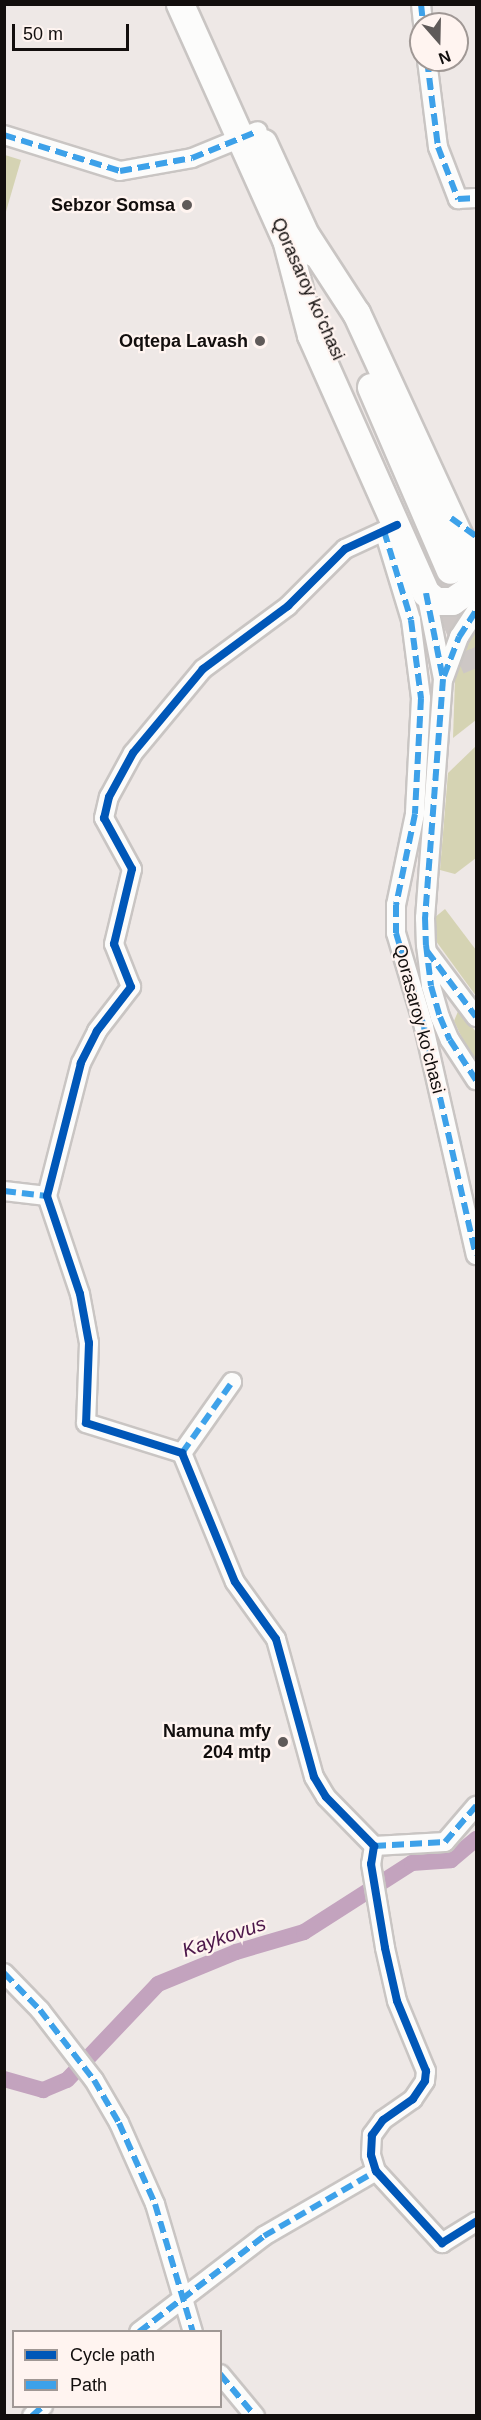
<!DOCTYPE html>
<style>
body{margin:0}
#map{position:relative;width:481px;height:2420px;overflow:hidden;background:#eee8e6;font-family:Helvetica,sans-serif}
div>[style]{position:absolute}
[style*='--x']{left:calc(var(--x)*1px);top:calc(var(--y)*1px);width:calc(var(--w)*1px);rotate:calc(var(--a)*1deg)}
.green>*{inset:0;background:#d5d3b3}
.canal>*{height:16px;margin:-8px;padding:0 8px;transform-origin:8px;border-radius:8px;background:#c3a3be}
.secondary-tunnel>*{height:27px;margin-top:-13.5px;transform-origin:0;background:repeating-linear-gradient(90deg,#cdc7c5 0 27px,transparent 0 41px)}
.roads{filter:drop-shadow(2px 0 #c9c5c3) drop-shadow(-2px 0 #c9c5c3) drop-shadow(0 2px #c9c5c3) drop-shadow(0 -2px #c9c5c3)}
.street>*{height:18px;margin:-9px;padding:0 9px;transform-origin:9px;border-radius:9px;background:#fcfcfb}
.secondary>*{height:27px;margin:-13.5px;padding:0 13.5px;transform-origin:13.5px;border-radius:13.5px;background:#fcfcfb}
.quiet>*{height:6px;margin-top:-3px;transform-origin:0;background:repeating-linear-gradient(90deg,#3da1e9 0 12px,transparent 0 18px)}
.cycleway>*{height:8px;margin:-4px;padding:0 4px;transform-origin:4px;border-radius:4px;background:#0057b8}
.dots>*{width:16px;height:16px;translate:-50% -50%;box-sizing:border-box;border:3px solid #fff4f0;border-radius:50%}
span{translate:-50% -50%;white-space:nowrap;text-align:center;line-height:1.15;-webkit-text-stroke:4.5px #fff4f0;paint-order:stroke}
.poi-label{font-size:18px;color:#120e0d;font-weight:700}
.right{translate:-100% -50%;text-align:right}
.street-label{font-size:18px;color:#120e0d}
.water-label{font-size:20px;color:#4c174a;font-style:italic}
.frame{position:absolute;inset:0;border:6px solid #120e0d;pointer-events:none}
.legend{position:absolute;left:12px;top:2330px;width:210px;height:78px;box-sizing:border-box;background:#fff4f0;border:2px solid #a09895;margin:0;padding:8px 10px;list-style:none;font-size:18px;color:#120e0d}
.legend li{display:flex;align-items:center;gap:12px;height:30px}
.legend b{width:30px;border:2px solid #a09895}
.north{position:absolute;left:409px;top:12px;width:60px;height:60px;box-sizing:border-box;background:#fff4f0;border:2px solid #a09895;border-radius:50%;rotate:160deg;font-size:16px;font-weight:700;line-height:24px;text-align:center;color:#120e0d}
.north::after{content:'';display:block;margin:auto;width:21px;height:27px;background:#5f5a59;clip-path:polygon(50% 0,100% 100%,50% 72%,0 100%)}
.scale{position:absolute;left:12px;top:24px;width:117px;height:27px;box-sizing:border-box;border:3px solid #120e0d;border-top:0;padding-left:8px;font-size:18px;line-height:21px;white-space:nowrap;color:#120e0d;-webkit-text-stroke:4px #fff4f0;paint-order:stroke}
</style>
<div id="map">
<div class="green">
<div style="clip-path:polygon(5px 155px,21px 160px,5px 215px,4px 155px)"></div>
<div style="clip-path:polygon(476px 622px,476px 720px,453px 738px,456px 651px)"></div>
<div style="clip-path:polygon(476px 746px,476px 858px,455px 874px,440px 870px,448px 773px)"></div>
<div style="clip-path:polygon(445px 909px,476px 950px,476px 996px,433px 937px,434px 918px)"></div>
<div style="clip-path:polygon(459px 1009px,476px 1032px,476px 1056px,472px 1059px,454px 1021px)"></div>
</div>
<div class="canal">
<div style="--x:4;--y:2079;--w:41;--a:15.8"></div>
<div style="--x:43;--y:2090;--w:26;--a:-23"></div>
<div style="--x:67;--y:2080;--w:132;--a:-46.5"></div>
<div style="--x:158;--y:1984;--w:84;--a:-22.3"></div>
<div style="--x:236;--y:1952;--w:71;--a:-16.4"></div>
<div style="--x:304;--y:1932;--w:128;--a:-32.6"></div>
<div style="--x:412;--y:1863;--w:39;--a:-4"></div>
<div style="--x:451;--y:1860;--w:33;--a:-40"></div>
</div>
<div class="secondary-tunnel">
<div style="--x:436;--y:574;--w:102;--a:66.9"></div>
</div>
<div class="roads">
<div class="street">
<div style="--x:421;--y:4;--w:20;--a:84"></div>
<div style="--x:427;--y:60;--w:88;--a:82.8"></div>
<div style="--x:438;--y:147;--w:56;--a:69"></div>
<div style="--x:458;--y:199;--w:18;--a:-3"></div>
<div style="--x:4;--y:135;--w:121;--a:17.2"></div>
<div style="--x:120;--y:171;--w:73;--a:-10.2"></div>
<div style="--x:192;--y:158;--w:71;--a:-22.2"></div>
<div style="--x:384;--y:531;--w:93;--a:73.1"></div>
<div style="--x:411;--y:620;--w:79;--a:82.7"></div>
<div style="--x:421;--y:698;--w:116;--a:93"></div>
<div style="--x:415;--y:814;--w:93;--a:101.8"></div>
<div style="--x:396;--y:905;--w:28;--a:90"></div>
<div style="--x:396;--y:933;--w:98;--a:73.4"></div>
<div style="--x:424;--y:1027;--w:234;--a:77.2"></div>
<div style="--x:426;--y:593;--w:88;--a:78.8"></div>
<div style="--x:443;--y:679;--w:240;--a:94.3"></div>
<div style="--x:425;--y:918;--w:27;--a:88"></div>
<div style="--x:426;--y:945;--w:41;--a:83"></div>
<div style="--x:431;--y:986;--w:32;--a:74"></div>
<div style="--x:440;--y:1017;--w:25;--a:67"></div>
<div style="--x:450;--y:1040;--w:48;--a:57"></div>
<div style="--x:444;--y:678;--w:44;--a:-69.9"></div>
<div style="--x:459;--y:637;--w:31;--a:-57"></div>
<div style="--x:428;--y:953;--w:80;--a:53.1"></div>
<div style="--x:4;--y:1191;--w:43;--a:6.6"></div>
<div style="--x:47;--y:1196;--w:103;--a:71.4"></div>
<div style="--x:80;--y:1294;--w:50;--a:79.6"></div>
<div style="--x:89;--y:1343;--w:80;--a:92.1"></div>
<div style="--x:86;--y:1423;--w:101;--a:17.4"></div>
<div style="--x:182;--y:1453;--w:139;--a:67.7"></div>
<div style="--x:235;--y:1582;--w:70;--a:54.3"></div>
<div style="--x:276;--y:1639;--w:143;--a:74.6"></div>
<div style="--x:314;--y:1777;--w:23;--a:59"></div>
<div style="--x:326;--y:1797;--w:69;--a:45.6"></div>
<div style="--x:374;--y:1846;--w:18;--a:99"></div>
<div style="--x:371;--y:1864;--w:85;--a:80.5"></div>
<div style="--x:385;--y:1948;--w:54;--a:77.2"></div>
<div style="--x:397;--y:2001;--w:76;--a:67.5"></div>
<div style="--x:426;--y:2071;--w:10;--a:96"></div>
<div style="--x:425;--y:2081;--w:22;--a:124"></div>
<div style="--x:413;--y:2099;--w:37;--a:145"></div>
<div style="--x:383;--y:2120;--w:19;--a:126"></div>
<div style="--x:372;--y:2135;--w:20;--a:93"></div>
<div style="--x:371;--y:2155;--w:17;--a:73"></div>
<div style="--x:376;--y:2171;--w:98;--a:47.5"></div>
<div style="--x:442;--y:2243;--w:40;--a:-32"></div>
<div style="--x:47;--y:1196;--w:137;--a:-75.7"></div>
<div style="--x:81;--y:1063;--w:36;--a:-63"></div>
<div style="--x:97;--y:1031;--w:56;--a:-52.3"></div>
<div style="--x:131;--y:987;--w:46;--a:-111.6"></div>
<div style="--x:114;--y:944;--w:77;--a:-76.5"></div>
<div style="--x:132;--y:869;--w:58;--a:-118.8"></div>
<div style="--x:104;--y:818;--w:22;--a:-77"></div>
<div style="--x:109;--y:797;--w:50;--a:-61.4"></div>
<div style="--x:133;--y:753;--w:109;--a:-50.2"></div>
<div style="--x:203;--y:669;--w:106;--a:-36.5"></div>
<div style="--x:288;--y:606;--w:81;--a:-45"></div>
<div style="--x:345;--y:549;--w:57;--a:-24.8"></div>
<div style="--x:182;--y:1453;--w:87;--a:-54.8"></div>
<div style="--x:374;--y:1846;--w:71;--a:-3.2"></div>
<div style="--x:445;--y:1842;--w:48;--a:-49.3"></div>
<div style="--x:4;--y:1973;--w:52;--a:45.8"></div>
<div style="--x:40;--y:2010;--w:88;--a:52.4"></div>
<div style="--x:94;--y:2080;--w:50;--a:59.8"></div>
<div style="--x:119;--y:2123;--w:89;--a:66"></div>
<div style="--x:155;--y:2204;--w:134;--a:73.5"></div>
<div style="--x:139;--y:2332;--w:158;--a:-37.5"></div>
<div style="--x:264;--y:2236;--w:129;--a:-30.1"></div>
<div style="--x:220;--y:2374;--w:55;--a:50.2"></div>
<div style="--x:32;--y:2416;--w:15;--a:-42"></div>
</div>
<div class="secondary">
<div style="--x:180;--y:4;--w:275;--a:65.8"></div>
<div style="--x:263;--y:143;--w:120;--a:65.4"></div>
<div style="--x:286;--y:239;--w:99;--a:75.4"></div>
<div style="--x:311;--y:335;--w:282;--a:66"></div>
<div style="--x:426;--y:593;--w:13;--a:39"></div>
<div style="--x:436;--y:601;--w:16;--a:0"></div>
<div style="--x:452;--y:601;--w:21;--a:-35"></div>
<div style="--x:469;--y:589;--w:21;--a:-76"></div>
<div style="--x:474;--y:569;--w:282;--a:-114.7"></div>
<div style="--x:356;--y:313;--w:92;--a:-123"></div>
<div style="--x:371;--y:387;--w:199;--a:66.7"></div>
</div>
</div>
<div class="quiet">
<div style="--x:421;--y:4;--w:20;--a:84"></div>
<div style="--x:427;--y:60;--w:88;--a:82.8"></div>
<div style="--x:438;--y:147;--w:56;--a:69"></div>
<div style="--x:458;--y:199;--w:18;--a:-3"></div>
<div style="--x:4;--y:135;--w:121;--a:17.2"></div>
<div style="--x:120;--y:171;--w:73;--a:-10.2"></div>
<div style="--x:192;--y:158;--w:71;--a:-22.2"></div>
<div style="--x:451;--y:518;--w:31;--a:36"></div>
<div style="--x:384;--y:531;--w:93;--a:73.1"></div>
<div style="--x:411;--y:620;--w:79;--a:82.7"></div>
<div style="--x:421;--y:698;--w:116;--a:93"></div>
<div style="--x:415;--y:814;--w:93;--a:101.8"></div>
<div style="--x:396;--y:905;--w:28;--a:90"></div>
<div style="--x:396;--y:933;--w:98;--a:73.4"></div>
<div style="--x:424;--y:1027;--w:234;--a:77.2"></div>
<div style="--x:426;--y:593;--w:88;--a:78.8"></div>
<div style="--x:443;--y:679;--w:240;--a:94.3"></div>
<div style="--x:425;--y:918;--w:27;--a:88"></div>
<div style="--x:426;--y:945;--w:41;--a:83"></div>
<div style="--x:431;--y:986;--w:32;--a:74"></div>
<div style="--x:440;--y:1017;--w:25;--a:67"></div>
<div style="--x:450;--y:1040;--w:48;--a:57"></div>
<div style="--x:444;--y:676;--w:42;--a:-69"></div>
<div style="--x:459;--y:637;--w:31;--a:-57"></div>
<div style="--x:427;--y:951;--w:82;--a:53.4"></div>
<div style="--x:4;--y:1191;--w:43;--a:6.6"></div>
<div style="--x:182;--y:1453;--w:87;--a:-54.8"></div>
<div style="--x:374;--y:1846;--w:71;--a:-3.2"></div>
<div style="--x:445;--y:1842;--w:48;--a:-49.3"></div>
<div style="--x:4;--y:1973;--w:52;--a:45.8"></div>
<div style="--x:40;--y:2010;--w:88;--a:52.4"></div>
<div style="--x:94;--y:2080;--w:50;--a:59.8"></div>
<div style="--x:119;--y:2123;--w:89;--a:66"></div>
<div style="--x:155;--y:2204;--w:134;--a:73.5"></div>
<div style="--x:139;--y:2332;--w:158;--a:-37.5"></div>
<div style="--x:264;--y:2236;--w:129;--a:-30.1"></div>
<div style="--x:220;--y:2374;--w:55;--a:50.2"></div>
<div style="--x:32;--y:2416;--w:15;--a:-42"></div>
</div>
<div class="cycleway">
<div style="--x:397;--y:525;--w:57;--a:155.2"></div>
<div style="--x:345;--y:549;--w:81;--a:135"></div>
<div style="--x:288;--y:606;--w:106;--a:143.5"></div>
<div style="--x:203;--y:669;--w:109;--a:129.8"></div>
<div style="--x:133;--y:753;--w:50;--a:118.6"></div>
<div style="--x:109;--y:797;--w:22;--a:103"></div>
<div style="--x:104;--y:818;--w:58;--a:61.2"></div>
<div style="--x:132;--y:869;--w:77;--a:103.5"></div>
<div style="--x:114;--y:944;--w:46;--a:68.4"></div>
<div style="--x:131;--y:987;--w:56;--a:127.7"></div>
<div style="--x:97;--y:1031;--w:36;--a:117"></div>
<div style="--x:81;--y:1063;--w:137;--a:104.3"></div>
<div style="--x:47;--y:1196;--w:103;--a:71.4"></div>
<div style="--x:80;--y:1294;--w:50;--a:79.6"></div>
<div style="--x:89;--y:1343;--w:80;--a:92.1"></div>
<div style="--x:86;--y:1423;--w:101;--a:17.4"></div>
<div style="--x:182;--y:1453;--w:139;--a:67.7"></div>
<div style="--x:235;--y:1582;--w:70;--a:54.3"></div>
<div style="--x:276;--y:1639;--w:143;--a:74.6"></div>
<div style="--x:314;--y:1777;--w:23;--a:59"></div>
<div style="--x:326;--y:1797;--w:69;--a:45.6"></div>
<div style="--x:374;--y:1846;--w:18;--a:99"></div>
<div style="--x:371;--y:1864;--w:85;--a:80.5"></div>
<div style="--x:385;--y:1948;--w:54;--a:77.2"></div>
<div style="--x:397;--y:2001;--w:76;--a:67.5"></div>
<div style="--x:426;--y:2071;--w:10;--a:96"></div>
<div style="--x:425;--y:2081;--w:22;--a:124"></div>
<div style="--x:413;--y:2099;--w:37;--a:145"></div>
<div style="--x:383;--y:2120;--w:19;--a:126"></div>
<div style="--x:372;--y:2135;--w:20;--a:93"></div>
<div style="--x:371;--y:2155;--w:17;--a:73"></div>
<div style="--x:376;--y:2171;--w:98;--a:47.5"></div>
<div style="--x:442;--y:2243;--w:40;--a:-32"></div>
</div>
<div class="dots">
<div style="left:187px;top:205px;background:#5f5a59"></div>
<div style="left:260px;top:341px;background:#5f5a59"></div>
<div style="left:283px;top:1742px;background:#5f5a59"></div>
</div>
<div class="poi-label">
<span class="right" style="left:175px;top:205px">Sebzor Somsa</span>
<span class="right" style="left:248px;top:341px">Oqtepa Lavash</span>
<span class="right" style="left:271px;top:1742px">Namuna mfy<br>204 mtp</span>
</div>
<div class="street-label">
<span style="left:308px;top:289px;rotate:66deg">Qorasaroy ko'chasi</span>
<span style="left:419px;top:1019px;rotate:75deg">Qorasaroy ko'chasi</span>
</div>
<div class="water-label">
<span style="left:224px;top:1937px;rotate:-19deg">Kaykovus</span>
</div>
<div class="frame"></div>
<ul class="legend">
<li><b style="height:8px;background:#0057b8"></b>Cycle path</li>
<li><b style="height:8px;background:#3da1e9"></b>Path</li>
</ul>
<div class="north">N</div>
<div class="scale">50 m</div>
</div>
